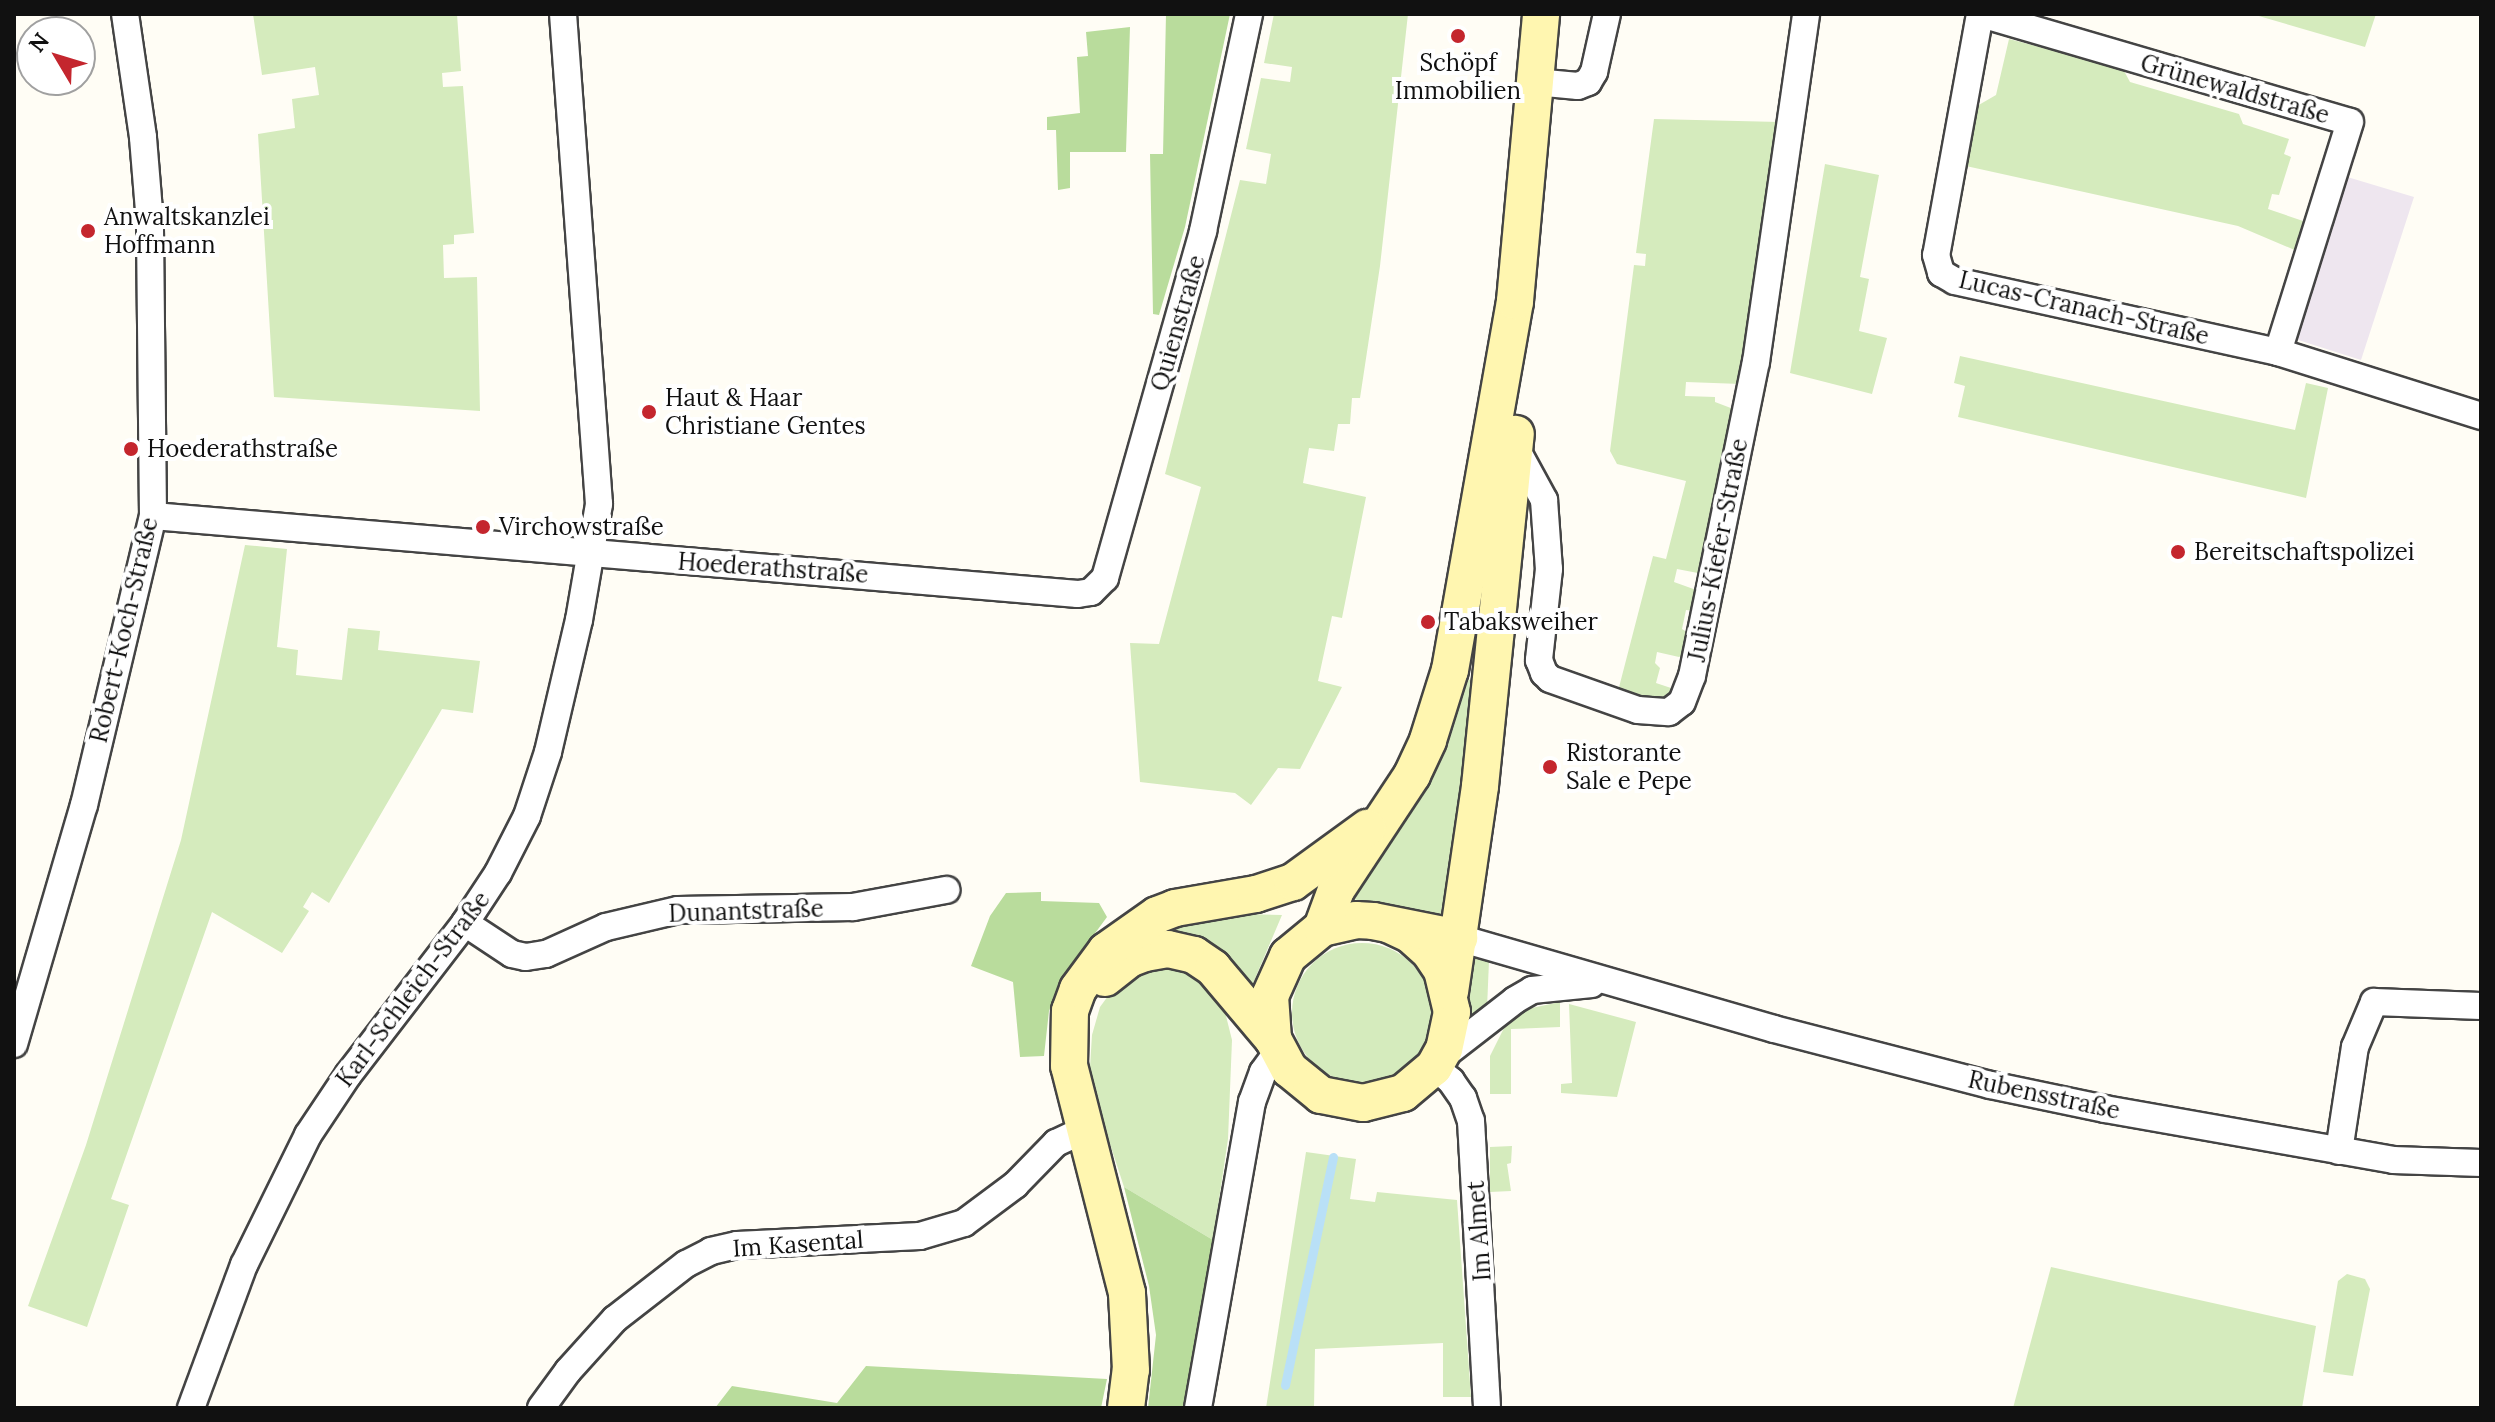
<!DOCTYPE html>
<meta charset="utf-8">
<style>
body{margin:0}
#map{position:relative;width:2495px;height:1422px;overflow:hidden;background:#fffdf5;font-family:Lora,serif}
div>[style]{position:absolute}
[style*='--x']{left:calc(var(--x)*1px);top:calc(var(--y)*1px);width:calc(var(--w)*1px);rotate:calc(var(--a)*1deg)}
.industrial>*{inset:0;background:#eee6ef}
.green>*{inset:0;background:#d5ebbd}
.round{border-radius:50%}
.forest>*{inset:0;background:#b9dc9c}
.stream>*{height:9px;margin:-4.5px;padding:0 4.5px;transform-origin:4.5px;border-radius:4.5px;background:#b9e0f7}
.roads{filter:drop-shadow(2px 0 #444) drop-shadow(-2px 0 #444) drop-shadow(0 2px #444) drop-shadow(0 -2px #444)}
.street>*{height:26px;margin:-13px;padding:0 13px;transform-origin:13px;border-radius:13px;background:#fff}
.secondary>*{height:36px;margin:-18px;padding:0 18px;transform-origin:18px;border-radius:18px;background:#fff6b0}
.dots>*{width:22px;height:22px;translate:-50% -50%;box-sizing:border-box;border:4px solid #fff;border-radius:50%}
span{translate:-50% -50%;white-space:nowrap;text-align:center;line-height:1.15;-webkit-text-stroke:8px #fff;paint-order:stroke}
.poi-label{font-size:24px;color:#111}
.left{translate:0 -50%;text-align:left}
.street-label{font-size:24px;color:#111}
.frame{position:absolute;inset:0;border:16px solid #111;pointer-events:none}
.north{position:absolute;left:16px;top:16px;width:80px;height:80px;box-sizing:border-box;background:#fff;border:2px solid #a0a0a0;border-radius:50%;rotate:308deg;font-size:22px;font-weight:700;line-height:32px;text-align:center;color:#111}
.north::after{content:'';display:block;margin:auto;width:28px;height:36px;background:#c4262e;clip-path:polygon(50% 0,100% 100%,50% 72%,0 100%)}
</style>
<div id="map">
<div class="industrial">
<div style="clip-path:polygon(2344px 176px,2414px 197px,2361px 360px,2292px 338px)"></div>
</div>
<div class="green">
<div style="clip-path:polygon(253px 14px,457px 14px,461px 71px,442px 73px,443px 87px,463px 86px,474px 233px,454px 235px,454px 244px,443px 245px,444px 278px,477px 277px,480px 411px,274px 397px,258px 134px,295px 128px,292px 99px,319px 95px,315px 67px,262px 75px)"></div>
<div style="clip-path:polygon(1274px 14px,1408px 14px,1380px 266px,1360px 398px,1352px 398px,1350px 424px,1338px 424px,1334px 451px,1309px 448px,1303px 483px,1366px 497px,1342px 618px,1332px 616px,1318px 681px,1342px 687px,1300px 769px,1278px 768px,1251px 805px,1235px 793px,1140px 782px,1130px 643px,1159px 644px,1201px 487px,1165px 474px,1240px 180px,1266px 184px,1271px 154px,1246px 149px,1261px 78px,1290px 82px,1292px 67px,1264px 63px)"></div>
<div style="clip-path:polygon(2252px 14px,2376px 14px,2365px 47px)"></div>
<div style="clip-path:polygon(2009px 39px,2123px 69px,2130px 82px,2239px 114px,2243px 124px,2289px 139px,2284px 154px,2291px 157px,2279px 195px,2272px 194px,2268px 209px,2306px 222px,2297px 251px,2238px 226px,1966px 166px,1977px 106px,1996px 95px)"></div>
<div style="clip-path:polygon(1654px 119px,1783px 122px,1741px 384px,1686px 382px,1685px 396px,1715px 397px,1715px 402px,1736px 410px,1703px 574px,1677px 569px,1674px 582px,1699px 591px,1695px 611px,1686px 610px,1682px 629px,1690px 634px,1686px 653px,1679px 657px,1657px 652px,1655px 663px,1660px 668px,1656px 683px,1677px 690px,1664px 704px,1617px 695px,1653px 556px,1666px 559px,1686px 481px,1617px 464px,1610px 451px,1634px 265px,1645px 266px,1646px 254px,1636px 253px)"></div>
<div style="clip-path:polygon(1825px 164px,1879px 175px,1860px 277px,1869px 279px,1859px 331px,1887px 338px,1872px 394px,1790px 373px)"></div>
<div style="clip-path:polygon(1960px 356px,2295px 430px,2306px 383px,2328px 388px,2306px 498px,1958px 417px,1965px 386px,1954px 383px)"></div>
<div style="clip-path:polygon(245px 545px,287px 549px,277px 647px,298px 650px,296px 675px,342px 680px,348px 628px,380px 631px,378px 650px,480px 661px,473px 713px,442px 709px,329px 903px,312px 892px,303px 907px,309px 911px,282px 953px,212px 912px,111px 1199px,129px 1205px,87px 1327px,28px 1306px,86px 1145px,181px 840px)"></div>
<div style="clip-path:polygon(1465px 679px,1476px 681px,1446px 917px,1441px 920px,1345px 897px,1420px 795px,1437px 765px)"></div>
<div style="clip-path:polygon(1211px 913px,1282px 915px,1251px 988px,1225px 956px,1163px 936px,1162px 926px)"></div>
<div class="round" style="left:1292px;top:943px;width:140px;height:140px"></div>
<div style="clip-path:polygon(1472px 956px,1489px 961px,1487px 1008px,1462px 1024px)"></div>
<div style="clip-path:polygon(1170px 963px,1188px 970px,1207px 985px,1224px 1008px,1232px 1040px,1228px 1139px,1213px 1240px,1124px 1187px,1096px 1101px,1090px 1067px,1092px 1035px,1100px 1007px,1116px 985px,1137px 971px)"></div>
<div style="clip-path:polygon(1560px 1002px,1560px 1027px,1511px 1029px,1511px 1094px,1490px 1094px,1490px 1056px,1504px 1028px,1527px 1009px)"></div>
<div style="clip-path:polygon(1569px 1004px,1636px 1022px,1617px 1097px,1561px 1093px,1561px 1084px,1572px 1083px)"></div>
<div style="clip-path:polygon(1512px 1146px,1511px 1163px,1507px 1164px,1511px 1191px,1490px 1192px,1490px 1147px)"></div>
<div style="clip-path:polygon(1306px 1152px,1356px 1159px,1350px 1199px,1375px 1202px,1377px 1192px,1457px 1200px,1471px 1397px,1443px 1397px,1443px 1343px,1315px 1349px,1314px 1408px,1266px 1408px)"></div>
<div style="clip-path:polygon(2051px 1267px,2316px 1326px,2302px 1408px,2013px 1408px)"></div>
<div style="clip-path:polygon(2347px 1274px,2365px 1279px,2370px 1289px,2353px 1376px,2323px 1372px,2338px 1281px)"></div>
</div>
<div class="forest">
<div style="clip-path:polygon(1166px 14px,1230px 14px,1185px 227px,1159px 315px,1153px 314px,1150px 154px,1163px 154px)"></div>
<div style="clip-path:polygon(1130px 27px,1126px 152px,1070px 152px,1070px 188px,1058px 190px,1056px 130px,1047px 130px,1047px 117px,1080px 113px,1077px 57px,1088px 56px,1086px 32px)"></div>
<div style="clip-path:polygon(1041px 892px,1041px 901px,1099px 903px,1107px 917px,1062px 978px,1049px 1011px,1044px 1056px,1020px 1057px,1013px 982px,971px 966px,990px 916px,1006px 893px)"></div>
<div style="clip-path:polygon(1124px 1187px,1213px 1240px,1183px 1408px,1148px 1408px,1156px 1335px,1149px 1286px)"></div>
<div style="clip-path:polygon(866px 1366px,1107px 1379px,1101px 1408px,715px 1408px,732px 1386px,837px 1403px)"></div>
</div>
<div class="stream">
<div style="--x:1285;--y:1385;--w:233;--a:-78.1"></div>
</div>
<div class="roads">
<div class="street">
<div style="--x:1980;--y:14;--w:245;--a:100.3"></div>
<div style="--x:1936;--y:255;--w:19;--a:74"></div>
<div style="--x:1941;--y:273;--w:16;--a:30"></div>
<div style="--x:1955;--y:281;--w:331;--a:12.4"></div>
<div style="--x:2278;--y:352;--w:213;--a:17.5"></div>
<div style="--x:1981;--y:14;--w:384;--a:16.3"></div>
<div style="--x:2350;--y:122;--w:241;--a:107.4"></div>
<div style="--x:1535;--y:82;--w:43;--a:5.3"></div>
<div style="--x:1578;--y:86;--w:11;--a:-22"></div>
<div style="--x:1588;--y:82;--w:12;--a:-59"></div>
<div style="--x:1594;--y:72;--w:59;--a:-77.4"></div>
<div style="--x:1514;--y:445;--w:63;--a:61.4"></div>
<div style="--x:1544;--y:500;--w:69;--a:85.9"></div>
<div style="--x:1549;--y:569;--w:92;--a:96.3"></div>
<div style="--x:1539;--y:660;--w:14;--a:69"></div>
<div style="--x:1544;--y:673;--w:8;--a:45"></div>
<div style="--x:1550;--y:679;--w:93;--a:19.4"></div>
<div style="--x:1638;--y:710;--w:31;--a:4"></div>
<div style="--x:1669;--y:712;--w:16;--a:-38"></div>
<div style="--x:1682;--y:702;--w:28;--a:-69"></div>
<div style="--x:1692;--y:676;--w:320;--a:-78.5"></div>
<div style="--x:1756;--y:362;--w:352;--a:-81.8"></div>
<div style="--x:153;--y:516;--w:928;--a:4.82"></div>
<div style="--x:1078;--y:594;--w:13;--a:-9"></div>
<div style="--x:1091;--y:592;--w:20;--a:-45"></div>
<div style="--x:1105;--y:578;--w:361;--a:-74.2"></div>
<div style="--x:1203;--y:231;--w:222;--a:-78"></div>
<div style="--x:465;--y:923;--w:56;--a:33.4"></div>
<div style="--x:512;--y:954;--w:14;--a:12"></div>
<div style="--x:526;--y:957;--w:20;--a:-9"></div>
<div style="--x:546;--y:954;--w:66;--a:-24.2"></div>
<div style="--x:606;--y:927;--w:74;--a:-13.3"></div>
<div style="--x:678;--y:910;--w:175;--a:-1"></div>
<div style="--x:853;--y:907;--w:95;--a:-10.4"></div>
<div style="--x:1459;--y:938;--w:328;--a:16.1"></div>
<div style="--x:1774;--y:1029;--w:223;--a:14.5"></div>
<div style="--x:1990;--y:1085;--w:117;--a:11.8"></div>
<div style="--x:2105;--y:1109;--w:292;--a:10"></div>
<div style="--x:2393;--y:1160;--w:88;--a:2"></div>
<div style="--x:14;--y:1044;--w:249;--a:-73.7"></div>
<div style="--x:84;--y:805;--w:297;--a:-76.6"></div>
<div style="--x:153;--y:516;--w:293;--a:-90.6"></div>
<div style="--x:150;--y:223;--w:86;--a:-94.7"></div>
<div style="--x:143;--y:137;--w:124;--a:-98.3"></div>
<div style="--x:1439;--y:1059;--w:96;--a:-37.8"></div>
<div style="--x:1515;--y:1000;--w:20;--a:-30"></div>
<div style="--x:1532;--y:990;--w:60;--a:-5.7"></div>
<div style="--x:1434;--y:1067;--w:22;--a:39"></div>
<div style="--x:1451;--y:1081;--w:21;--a:55"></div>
<div style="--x:1463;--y:1098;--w:24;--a:71"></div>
<div style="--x:1471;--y:1121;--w:287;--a:86.8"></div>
<div style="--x:2339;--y:1151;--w:105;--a:-81.3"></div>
<div style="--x:2355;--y:1047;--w:49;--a:-67.1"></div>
<div style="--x:2374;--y:1002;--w:107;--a:2.1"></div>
<div style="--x:191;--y:1408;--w:153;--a:-69.7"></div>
<div style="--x:244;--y:1265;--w:145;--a:-63.8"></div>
<div style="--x:308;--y:1135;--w:72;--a:-56.3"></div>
<div style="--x:348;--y:1075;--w:192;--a:-52.4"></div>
<div style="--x:465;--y:923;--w:60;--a:-56.6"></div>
<div style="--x:498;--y:873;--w:64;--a:-63"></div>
<div style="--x:527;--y:816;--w:67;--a:-71.8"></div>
<div style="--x:548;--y:752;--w:136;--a:-76.8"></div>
<div style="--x:579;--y:620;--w:118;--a:-80.2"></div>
<div style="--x:599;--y:504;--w:491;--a:-94.2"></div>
<div style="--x:541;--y:1408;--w:46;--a:-53.9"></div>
<div style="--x:568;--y:1371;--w:70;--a:-47.9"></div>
<div style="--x:615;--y:1319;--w:90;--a:-37.8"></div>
<div style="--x:686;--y:1264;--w:28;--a:-27"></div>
<div style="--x:711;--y:1251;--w:27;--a:-13"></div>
<div style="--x:737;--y:1245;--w:183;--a:-2.8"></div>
<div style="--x:920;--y:1236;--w:46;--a:-16.5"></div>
<div style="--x:964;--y:1223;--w:64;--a:-36.7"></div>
<div style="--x:1015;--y:1185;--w:59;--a:-45.7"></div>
<div style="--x:1056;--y:1143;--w:31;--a:-25"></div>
<div style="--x:1198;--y:1408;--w:311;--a:-80"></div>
<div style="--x:1252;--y:1102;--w:32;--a:-70"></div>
<div style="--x:1263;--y:1072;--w:26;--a:-54"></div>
</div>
<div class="secondary">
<div style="--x:1390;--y:925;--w:23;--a:25"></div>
<div style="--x:1411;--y:935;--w:24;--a:42"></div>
<div style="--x:1429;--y:951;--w:23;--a:56"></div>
<div style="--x:1442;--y:970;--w:43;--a:76.6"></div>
<div style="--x:1452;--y:1012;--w:38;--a:102"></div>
<div style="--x:1444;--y:1049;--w:21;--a:119"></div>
<div style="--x:1434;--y:1067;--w:40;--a:140"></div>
<div style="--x:1403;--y:1093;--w:41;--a:166"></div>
<div style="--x:1363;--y:1103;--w:43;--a:-169.2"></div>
<div style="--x:1321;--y:1095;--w:41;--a:-140.9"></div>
<div style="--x:1289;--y:1069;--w:34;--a:-118"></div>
<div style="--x:1273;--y:1039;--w:43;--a:-94"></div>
<div style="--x:1270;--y:996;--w:44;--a:-65.8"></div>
<div style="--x:1288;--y:956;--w:44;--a:-39.5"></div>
<div style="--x:1322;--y:928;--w:35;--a:-13"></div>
<div style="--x:1356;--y:920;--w:17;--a:3"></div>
<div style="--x:1373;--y:921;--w:88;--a:11.2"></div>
<div style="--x:1322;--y:928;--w:40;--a:-69.8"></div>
<div style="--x:1336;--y:890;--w:138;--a:-56.5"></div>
<div style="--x:1412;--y:775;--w:38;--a:-65"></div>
<div style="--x:1428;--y:740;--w:73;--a:-72.6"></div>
<div style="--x:1450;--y:670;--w:375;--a:-80"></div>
<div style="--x:1515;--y:301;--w:288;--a:-84.8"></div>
<div style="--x:1105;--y:978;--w:31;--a:-38"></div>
<div style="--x:1129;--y:959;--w:17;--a:-21"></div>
<div style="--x:1145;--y:953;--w:23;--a:-10"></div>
<div style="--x:1168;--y:949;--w:27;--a:13"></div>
<div style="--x:1194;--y:955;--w:23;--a:34"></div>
<div style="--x:1213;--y:968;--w:93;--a:49.8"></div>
<div style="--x:1450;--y:992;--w:208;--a:-81.7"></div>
<div style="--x:1480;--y:786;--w:354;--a:-84.2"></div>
<div style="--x:1126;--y:1408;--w:38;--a:-83"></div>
<div style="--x:1131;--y:1370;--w:77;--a:-93"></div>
<div style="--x:1127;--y:1293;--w:234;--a:-104.3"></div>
<div style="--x:1069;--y:1066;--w:55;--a:-89"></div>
<div style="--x:1070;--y:1011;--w:23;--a:-70"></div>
<div style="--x:1078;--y:989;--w:47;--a:-53.6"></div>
<div style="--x:1106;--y:951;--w:62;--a:-35.2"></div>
<div style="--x:1157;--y:915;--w:19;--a:-21"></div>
<div style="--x:1175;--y:908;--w:82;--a:-9.8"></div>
<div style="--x:1256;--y:894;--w:39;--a:-18"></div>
<div style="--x:1293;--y:882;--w:92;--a:-36.1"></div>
</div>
</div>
<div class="dots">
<div style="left:1458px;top:36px;background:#c4262e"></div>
<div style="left:88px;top:231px;background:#c4262e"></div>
<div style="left:649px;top:412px;background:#c4262e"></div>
<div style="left:131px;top:449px;background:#c4262e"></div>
<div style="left:483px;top:527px;background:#c4262e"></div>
<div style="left:2178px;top:552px;background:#c4262e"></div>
<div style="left:1428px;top:622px;background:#c4262e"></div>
<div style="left:1550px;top:767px;background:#c4262e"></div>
</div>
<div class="poi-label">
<span style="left:1458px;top:77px">Schöpf<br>Immobilien</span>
<span class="left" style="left:104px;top:231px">Anwaltskanzlei<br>Hoffmann</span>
<span class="left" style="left:665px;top:412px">Haut &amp; Haar<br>Christiane Gentes</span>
<span class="left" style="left:147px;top:449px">Hoederathstraße</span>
<span class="left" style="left:499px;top:527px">Virchowstraße</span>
<span class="left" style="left:2194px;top:552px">Bereitschaftspolizei</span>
<span class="left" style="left:1444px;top:622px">Tabaksweiher</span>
<span class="left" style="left:1566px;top:767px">Ristorante<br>Sale e Pepe</span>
</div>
<div class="street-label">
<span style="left:2235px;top:89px;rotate:16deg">Grünewaldstraße</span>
<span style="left:2084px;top:308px;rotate:13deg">Lucas-Cranach-Straße</span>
<span style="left:1178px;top:323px;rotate:-74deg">Quienstraße</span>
<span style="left:1718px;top:550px;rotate:-79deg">Julius-Kiefer-Straße</span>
<span style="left:773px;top:568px;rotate:4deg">Hoederathstraße</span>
<span style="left:124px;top:630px;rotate:-77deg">Robert-Koch-Straße</span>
<span style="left:746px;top:911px;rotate:-2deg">Dunantstraße</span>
<span style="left:413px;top:989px;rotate:-53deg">Karl-Schleich-Straße</span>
<span style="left:2044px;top:1095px;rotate:12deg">Rubensstraße</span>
<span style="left:1479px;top:1231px;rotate:-94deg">Im Almet</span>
<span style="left:798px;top:1244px;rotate:-4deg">Im Kasental</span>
</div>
<div class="frame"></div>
<div class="north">N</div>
</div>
